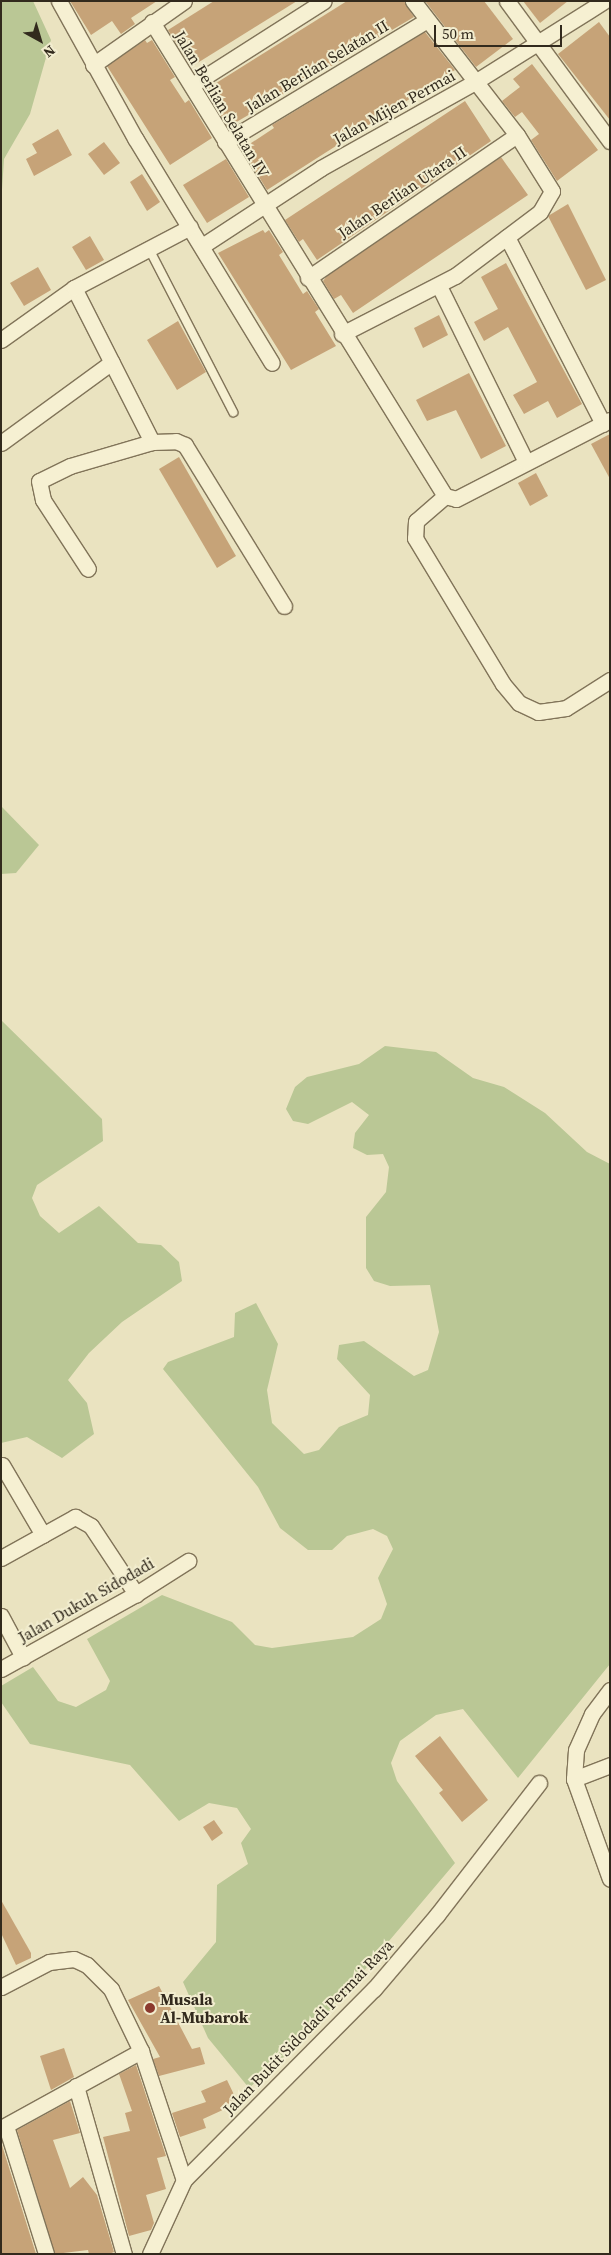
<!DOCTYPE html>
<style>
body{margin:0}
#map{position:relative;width:611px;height:2255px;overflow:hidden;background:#eae3c0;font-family:"Source Serif 4",serif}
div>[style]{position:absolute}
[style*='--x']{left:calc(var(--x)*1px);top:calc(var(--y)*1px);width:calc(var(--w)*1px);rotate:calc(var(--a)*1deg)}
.green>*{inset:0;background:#bac795}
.building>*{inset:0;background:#c6a378}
.roads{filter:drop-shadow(1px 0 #817459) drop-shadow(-1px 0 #817459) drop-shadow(0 1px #817459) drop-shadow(0 -1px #817459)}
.service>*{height:8px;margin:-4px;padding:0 4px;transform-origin:4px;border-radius:4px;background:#f6f0d2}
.minor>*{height:15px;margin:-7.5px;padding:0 7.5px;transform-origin:7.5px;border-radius:7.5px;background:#f6f0d2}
.dots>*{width:14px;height:14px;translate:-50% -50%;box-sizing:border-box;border:2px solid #f2edcf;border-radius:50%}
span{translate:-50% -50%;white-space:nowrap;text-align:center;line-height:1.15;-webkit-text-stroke:4px #f2edcf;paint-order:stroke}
.street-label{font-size:16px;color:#322a1d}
.poi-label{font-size:16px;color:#322a1d;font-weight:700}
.left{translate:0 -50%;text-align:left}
.frame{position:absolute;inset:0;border:2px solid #322a1d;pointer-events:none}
.north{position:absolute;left:15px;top:15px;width:50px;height:50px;-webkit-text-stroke:4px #f2edcf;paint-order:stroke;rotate:141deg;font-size:14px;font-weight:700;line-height:20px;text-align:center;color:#322a1d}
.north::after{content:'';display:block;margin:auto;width:18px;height:22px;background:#322a1d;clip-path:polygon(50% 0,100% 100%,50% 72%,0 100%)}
.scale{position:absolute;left:434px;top:25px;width:128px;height:22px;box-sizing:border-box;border:2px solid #322a1d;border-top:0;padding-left:6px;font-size:15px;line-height:18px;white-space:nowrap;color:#322a1d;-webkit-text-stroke:4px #f2edcf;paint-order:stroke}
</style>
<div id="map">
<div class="green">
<div style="clip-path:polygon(1px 1px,33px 1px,51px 40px,30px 114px,4px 159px,1px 205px)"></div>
<div style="clip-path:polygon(1px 806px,39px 845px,16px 873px,1px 874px)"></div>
<div style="clip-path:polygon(1px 1020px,102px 1119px,103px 1141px,37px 1185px,32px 1198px,40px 1216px,59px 1233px,99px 1206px,138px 1243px,161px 1245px,179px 1262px,182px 1281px,122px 1322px,89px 1353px,68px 1380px,87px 1403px,94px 1434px,62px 1458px,27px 1437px,1px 1443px)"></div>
<div style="clip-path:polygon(385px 1046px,436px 1052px,473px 1078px,504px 1087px,545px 1113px,587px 1152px,610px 1164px,610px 1664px,518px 1778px,463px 1709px,436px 1715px,400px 1741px,391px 1763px,397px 1781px,455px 1863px,312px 2032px,249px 2088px,208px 2038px,183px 1982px,216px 1942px,217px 1885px,248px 1864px,241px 1843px,251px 1829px,237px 1808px,209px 1803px,179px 1821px,130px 1765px,30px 1744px,1px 1702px,1px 1686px,33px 1667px,58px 1701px,76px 1707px,106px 1690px,110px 1681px,87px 1639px,162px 1595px,232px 1622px,255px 1645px,272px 1648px,353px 1637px,381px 1619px,387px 1604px,378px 1578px,393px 1549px,387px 1536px,373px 1529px,347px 1536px,332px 1550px,308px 1550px,280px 1528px,258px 1487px,163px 1369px,168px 1362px,234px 1337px,235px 1313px,256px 1303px,278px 1344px,267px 1390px,272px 1423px,304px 1454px,319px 1450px,339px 1427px,368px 1415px,370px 1395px,337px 1359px,339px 1345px,364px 1341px,414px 1376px,428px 1370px,439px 1332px,430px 1285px,390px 1286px,374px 1281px,366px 1268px,366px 1217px,386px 1192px,389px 1167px,383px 1154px,367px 1155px,353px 1148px,355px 1133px,369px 1115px,352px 1102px,308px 1124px,293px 1121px,286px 1109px,295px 1087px,307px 1077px,359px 1064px)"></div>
</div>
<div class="building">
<div style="clip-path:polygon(70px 1px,157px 1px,131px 18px,135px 24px,121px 34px,112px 21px,91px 35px)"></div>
<div style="clip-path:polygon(214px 1px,297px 1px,191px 67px,168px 30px)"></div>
<div style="clip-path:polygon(347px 1px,404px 1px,414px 17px,228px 127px,205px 90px)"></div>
<div style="clip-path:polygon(425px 1px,484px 1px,513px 39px,476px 67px)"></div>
<div style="clip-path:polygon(523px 1px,568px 1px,540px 23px)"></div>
<div style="clip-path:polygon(599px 22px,610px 37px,610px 120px,558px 54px)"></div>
<div style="clip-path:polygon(425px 32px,455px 70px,267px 190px,242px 149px,274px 128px,272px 125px)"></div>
<div style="clip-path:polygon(145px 40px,147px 43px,152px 40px,175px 77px,170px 80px,185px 103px,189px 100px,212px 138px,170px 165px,107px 66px)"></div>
<div style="clip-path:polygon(532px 64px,598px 150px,557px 181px,531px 140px,539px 134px,522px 112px,515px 117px,502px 101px,520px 87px,513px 79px)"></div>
<div style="clip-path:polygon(465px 101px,491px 141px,317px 260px,303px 239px,299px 242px,285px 220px)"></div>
<div style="clip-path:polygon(58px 129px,72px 155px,34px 176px,26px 159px,37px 153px,32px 144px)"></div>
<div style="clip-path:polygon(104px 142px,120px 163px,104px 175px,88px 154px)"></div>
<div style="clip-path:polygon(501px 157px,528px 195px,353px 313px,341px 295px,334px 299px,323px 281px,327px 276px)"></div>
<div style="clip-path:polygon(226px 159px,249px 197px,207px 223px,183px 185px)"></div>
<div style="clip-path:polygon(142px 174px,160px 202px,147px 211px,130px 182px)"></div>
<div style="clip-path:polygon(568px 204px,606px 280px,586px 290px,548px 216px)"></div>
<div style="clip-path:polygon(263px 230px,265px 233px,269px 230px,283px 252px,279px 255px,303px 294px,307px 291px,319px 309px,315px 312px,336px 346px,291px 370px,218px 253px)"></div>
<div style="clip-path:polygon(90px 236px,104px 260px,86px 270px,72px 247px)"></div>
<div style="clip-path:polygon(506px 263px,582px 404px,557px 418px,548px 401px,524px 414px,513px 395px,537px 382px,508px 327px,484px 341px,474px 322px,498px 309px,481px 277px)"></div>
<div style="clip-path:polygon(38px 267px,51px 290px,24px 306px,10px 283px)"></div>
<div style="clip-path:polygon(439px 315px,448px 335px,423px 348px,414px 328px)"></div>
<div style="clip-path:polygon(178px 321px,206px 372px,177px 390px,147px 340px)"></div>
<div style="clip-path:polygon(469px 373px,506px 446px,481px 459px,456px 410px,427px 421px,416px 400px)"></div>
<div style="clip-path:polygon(610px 434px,610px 479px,591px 444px)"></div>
<div style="clip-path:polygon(179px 457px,236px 556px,217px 568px,159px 469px)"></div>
<div style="clip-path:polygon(536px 473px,548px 496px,530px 506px,518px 483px)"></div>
<div style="clip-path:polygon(440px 1736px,488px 1800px,462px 1822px,439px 1793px,443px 1790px,415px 1756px)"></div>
<div style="clip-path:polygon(214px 1820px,223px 1833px,212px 1841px,203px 1827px)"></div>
<div style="clip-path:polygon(1px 1900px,31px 1953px,31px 1958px,16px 1965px,1px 1933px)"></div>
<div style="clip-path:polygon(159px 1986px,192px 2049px,200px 2047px,205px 2064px,159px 2076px,153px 2059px,160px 2057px,128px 2000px)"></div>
<div style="clip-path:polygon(64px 2048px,74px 2077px,51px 2090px,40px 2056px)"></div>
<div style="clip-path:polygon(136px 2065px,166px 2156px,157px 2158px,166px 2189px,146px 2195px,154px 2223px,151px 2230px,129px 2236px,103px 2137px,130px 2131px,125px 2113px,132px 2111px,119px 2074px)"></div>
<div style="clip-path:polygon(227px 2080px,238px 2103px,203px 2119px,206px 2128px,180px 2137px,172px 2113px,206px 2102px,201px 2091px)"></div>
<div style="clip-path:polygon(70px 2101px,80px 2133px,53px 2140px,70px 2188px,83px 2177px,97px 2195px,114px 2252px,109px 2254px,89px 2254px,88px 2250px,55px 2254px,17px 2130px)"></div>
<div style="clip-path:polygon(1px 2142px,36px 2254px,1px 2254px)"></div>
</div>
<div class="roads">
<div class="service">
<div style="--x:148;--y:247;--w:186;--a:62.7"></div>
</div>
<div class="minor">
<div style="--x:59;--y:1;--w:157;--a:61"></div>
<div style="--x:135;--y:138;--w:263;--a:58.7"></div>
<div style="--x:507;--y:1;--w:174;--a:53.7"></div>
<div style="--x:152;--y:22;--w:557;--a:58.28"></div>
<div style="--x:445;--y:496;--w:11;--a:15"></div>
<div style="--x:456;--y:499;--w:173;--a:-27.2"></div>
<div style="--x:93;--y:65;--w:111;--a:-35.1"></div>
<div style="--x:192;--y:85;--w:156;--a:-32.5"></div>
<div style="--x:225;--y:142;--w:236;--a:-31.1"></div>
<div style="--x:507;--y:237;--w:210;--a:62.8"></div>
<div style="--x:202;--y:246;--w:142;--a:-33.2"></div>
<div style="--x:321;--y:168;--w:176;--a:-29.2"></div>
<div style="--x:475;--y:82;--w:152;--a:-32.1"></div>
<div style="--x:308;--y:278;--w:253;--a:-34.4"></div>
<div style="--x:439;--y:286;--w:196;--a:63.7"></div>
<div style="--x:74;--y:288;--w:173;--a:63.1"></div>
<div style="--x:152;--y:442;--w:85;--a:163.7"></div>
<div style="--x:70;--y:466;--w:34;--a:154"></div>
<div style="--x:39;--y:481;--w:19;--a:78"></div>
<div style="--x:43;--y:500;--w:82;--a:56.9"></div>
<div style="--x:342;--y:334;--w:127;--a:-27.2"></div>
<div style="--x:455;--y:276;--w:106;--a:-37"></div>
<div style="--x:540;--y:212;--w:24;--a:-60"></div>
<div style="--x:552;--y:191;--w:66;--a:-122"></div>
<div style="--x:517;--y:135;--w:170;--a:-127.8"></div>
<div style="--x:1;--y:340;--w:90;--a:-35.5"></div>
<div style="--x:74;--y:288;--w:131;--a:-27.7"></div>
<div style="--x:152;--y:442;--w:24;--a:-2"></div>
<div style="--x:176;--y:441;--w:10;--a:24"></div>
<div style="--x:185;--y:445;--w:189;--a:58.4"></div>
<div style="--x:1;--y:443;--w:137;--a:-36.1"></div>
<div style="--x:445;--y:496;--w:38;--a:139"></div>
<div style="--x:416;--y:521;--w:17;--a:93"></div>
<div style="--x:415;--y:538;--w:170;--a:58.9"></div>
<div style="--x:503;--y:684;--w:25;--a:50"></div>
<div style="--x:519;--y:703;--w:21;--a:25"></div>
<div style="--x:538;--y:712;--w:28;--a:-8"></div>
<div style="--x:566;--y:708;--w:52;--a:-32.5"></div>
<div style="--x:2;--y:1465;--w:81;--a:59.6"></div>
<div style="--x:1;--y:1558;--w:85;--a:-29"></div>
<div style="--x:75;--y:1517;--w:18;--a:29"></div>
<div style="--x:91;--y:1526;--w:82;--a:56.5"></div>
<div style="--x:1;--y:1616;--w:47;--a:61.8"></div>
<div style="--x:1;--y:1669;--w:154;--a:-29.1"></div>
<div style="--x:136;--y:1594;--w:62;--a:-32.4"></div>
<div style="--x:610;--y:1690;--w:30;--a:127"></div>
<div style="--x:592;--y:1714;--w:39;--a:114"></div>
<div style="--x:576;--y:1750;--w:29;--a:94"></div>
<div style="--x:574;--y:1779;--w:106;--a:70.2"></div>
<div style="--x:574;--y:1779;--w:39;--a:-21"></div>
<div style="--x:1;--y:1987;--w:54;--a:-27.5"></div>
<div style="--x:49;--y:1962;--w:25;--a:-7"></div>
<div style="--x:74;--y:1959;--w:14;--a:25"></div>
<div style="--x:87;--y:1965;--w:34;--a:45"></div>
<div style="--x:111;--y:1989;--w:69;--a:64.2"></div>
<div style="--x:141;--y:2051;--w:136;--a:71.6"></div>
<div style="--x:76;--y:2086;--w:175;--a:74.1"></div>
<div style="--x:6;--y:2126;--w:134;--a:72.6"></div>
<div style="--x:1;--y:2128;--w:160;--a:-28.8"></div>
<div style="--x:150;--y:2254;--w:81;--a:-65.3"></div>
<div style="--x:184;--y:2180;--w:269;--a:-45.2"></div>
<div style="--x:374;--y:1989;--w:97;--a:-49.6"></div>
<div style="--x:437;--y:1915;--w:167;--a:-52.3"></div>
</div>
</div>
<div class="dots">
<div style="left:150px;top:2008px;background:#8c3a2e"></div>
</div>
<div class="street-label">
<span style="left:317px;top:66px;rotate:-31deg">Jalan Berlian Selatan II</span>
<span style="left:222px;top:104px;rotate:59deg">Jalan Berlian Selatan IV</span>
<span style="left:394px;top:107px;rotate:-29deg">Jalan Mijen Permai</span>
<span style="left:402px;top:192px;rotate:-34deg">Jalan Berlian Utara II</span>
<span style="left:86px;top:1600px;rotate:-30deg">Jalan Dukuh Sidodadi</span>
<span style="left:308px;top:2027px;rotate:-46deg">Jalan Bukit Sidodadi Permai Raya</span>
</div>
<div class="poi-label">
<span class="left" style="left:160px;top:2008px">Musala<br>Al-Mubarok</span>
</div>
<div class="frame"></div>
<div class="north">N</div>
<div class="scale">50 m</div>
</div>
